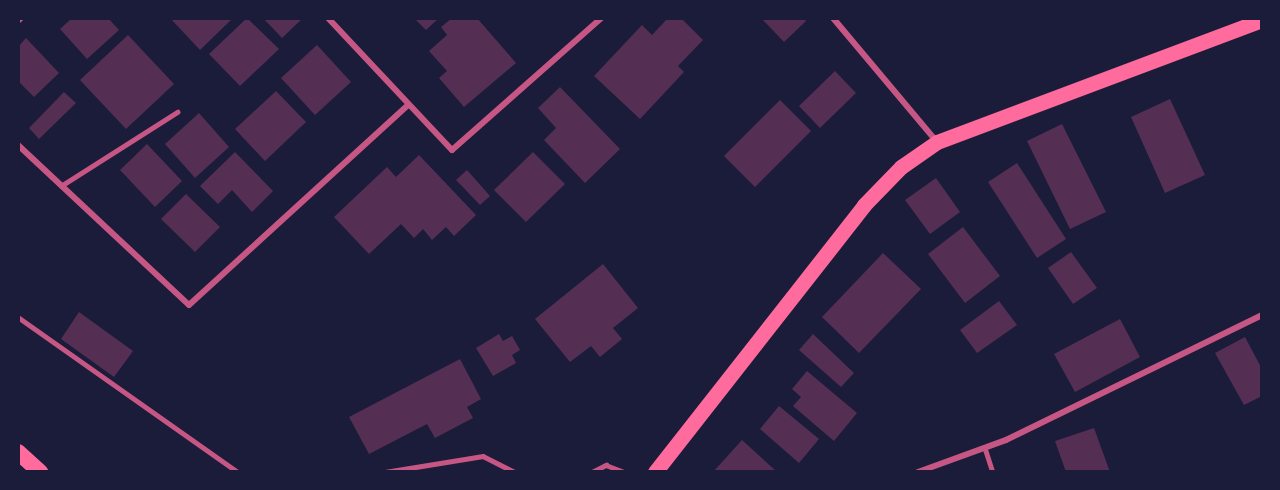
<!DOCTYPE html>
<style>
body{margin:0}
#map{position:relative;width:1280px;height:490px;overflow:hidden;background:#1b1b3a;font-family:"Crimson Pro",serif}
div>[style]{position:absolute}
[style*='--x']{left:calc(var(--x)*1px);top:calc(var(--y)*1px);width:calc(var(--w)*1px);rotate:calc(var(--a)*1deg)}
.building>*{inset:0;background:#542f53}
.service>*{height:4.5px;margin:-2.25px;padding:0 2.25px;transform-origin:2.25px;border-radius:2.25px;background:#c65784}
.minor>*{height:6px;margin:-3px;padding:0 3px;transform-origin:3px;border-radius:3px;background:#c65784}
.primary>*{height:15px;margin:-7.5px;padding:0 7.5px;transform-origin:7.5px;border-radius:7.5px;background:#ff6b9d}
.trunk>*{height:16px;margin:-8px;padding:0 8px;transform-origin:8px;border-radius:8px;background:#ff6b9d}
span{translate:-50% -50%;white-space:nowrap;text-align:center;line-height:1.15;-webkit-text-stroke:6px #1b1b3a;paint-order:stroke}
.frame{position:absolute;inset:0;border:20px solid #1b1b3a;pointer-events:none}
</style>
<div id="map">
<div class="building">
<div style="clip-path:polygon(72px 18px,108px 18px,119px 30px,87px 59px,60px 29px)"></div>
<div style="clip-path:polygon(170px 18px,233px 18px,200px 50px)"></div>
<div style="clip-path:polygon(247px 18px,279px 49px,240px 86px,209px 54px)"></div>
<div style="clip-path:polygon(263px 18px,303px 18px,282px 38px)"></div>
<div style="clip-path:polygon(414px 18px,439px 18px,426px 30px)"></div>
<div style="clip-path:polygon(452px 18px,477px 18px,516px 63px,464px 107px,439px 78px,447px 71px,429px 51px,447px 35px,441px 27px)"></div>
<div style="clip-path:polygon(668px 18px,681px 18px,703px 40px,678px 66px,684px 72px,640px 119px,594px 76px,642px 25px,652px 35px)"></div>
<div style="clip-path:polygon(761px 18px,803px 18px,806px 21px,784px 42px)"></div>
<div style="clip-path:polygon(128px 35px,174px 84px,126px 129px,80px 80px)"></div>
<div style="clip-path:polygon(26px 38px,59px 73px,34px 97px,18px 81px,18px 47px)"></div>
<div style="clip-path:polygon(317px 45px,351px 82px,315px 115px,281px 78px)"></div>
<div style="clip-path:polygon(835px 71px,856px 93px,820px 128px,799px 106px)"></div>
<div style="clip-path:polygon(560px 87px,620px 149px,585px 183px,544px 140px,556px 128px,538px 108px)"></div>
<div style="clip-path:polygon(276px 91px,306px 122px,265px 161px,235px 129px)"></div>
<div style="clip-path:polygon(64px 92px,76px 103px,39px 139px,29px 128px)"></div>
<div style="clip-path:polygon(1170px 99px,1205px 175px,1165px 193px,1131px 117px)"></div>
<div style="clip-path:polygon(780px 100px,811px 131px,755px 187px,724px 156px)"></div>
<div style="clip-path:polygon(199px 113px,229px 147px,195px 178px,165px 144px)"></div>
<div style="clip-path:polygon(1062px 124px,1106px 212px,1070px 229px,1027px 141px)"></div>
<div style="clip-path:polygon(147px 144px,182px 181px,155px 207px,120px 170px)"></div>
<div style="clip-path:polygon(235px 152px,273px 191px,252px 212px,232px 190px,218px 204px,200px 186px)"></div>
<div style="clip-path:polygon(533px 152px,565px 184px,526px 222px,494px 190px)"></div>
<div style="clip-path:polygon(419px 155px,476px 215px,454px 236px,446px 227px,432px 240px,423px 229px,414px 238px,401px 224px,369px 254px,334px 217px,387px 167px,396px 177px)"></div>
<div style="clip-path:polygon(1017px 163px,1066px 239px,1037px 258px,988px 182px)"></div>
<div style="clip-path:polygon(467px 170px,490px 196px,480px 205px,456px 180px)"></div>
<div style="clip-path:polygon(936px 178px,960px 212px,930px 234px,905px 200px)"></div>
<div style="clip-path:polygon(186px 194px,220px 227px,195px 252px,161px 219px)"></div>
<div style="clip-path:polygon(963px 227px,1000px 276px,965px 303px,928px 254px)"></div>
<div style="clip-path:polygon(1071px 252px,1097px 288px,1073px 304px,1048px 268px)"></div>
<div style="clip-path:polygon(883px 253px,921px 289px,859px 353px,822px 317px)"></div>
<div style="clip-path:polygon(603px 264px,638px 308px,613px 328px,622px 339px,600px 357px,591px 346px,570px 362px,535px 319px)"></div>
<div style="clip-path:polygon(999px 301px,1017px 325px,977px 353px,960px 330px)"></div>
<div style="clip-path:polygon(79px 312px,133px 351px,114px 377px,61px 339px)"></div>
<div style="clip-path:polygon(1120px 319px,1140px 357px,1075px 392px,1054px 354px)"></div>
<div style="clip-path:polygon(499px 334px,503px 341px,512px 336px,520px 350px,512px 355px,516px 363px,493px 376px,476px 348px)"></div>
<div style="clip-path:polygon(813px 334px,854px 373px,841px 387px,799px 350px)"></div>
<div style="clip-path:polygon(1245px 337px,1262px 369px,1262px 396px,1244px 405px,1215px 353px)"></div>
<div style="clip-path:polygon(460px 359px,481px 399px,467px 407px,473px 418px,435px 438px,427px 424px,369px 454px,349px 417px)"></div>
<div style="clip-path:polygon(807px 371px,857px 413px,834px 441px,793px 406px,801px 397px,792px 389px)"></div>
<div style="clip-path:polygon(779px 406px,819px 439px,799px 463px,760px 429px)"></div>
<div style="clip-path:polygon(1094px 428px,1110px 472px,1066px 472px,1055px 441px)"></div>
<div style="clip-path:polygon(742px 440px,777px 472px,713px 472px)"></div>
</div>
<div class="service">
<div style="--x:61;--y:186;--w:138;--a:-32.5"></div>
<div style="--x:18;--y:317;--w:269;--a:35.2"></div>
<div style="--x:985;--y:448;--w:25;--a:72"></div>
<div style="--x:385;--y:472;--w:99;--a:-9.3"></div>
<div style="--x:483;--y:456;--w:35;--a:27"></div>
<div style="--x:592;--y:472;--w:16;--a:-27"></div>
<div style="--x:606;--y:465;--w:19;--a:21"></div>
</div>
<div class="minor">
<div style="--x:328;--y:18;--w:181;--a:46.8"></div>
<div style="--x:452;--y:150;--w:199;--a:-41.5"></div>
<div style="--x:833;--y:18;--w:162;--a:50"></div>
<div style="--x:18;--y:21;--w:4;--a:-45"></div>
<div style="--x:18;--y:145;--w:234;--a:43.1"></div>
<div style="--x:189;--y:305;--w:297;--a:-42.4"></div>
<div style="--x:918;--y:472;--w:94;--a:-20"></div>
<div style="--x:1006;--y:440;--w:285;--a:-26"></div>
</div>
<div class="primary">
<div style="--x:655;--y:472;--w:339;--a:-51.9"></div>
<div style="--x:864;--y:205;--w:53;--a:-45.8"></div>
<div style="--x:901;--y:167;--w:44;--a:-34.8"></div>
<div style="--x:937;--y:142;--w:347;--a:-20.6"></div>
</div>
<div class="trunk">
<div style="--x:18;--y:452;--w:30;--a:42"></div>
</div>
<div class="frame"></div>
</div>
